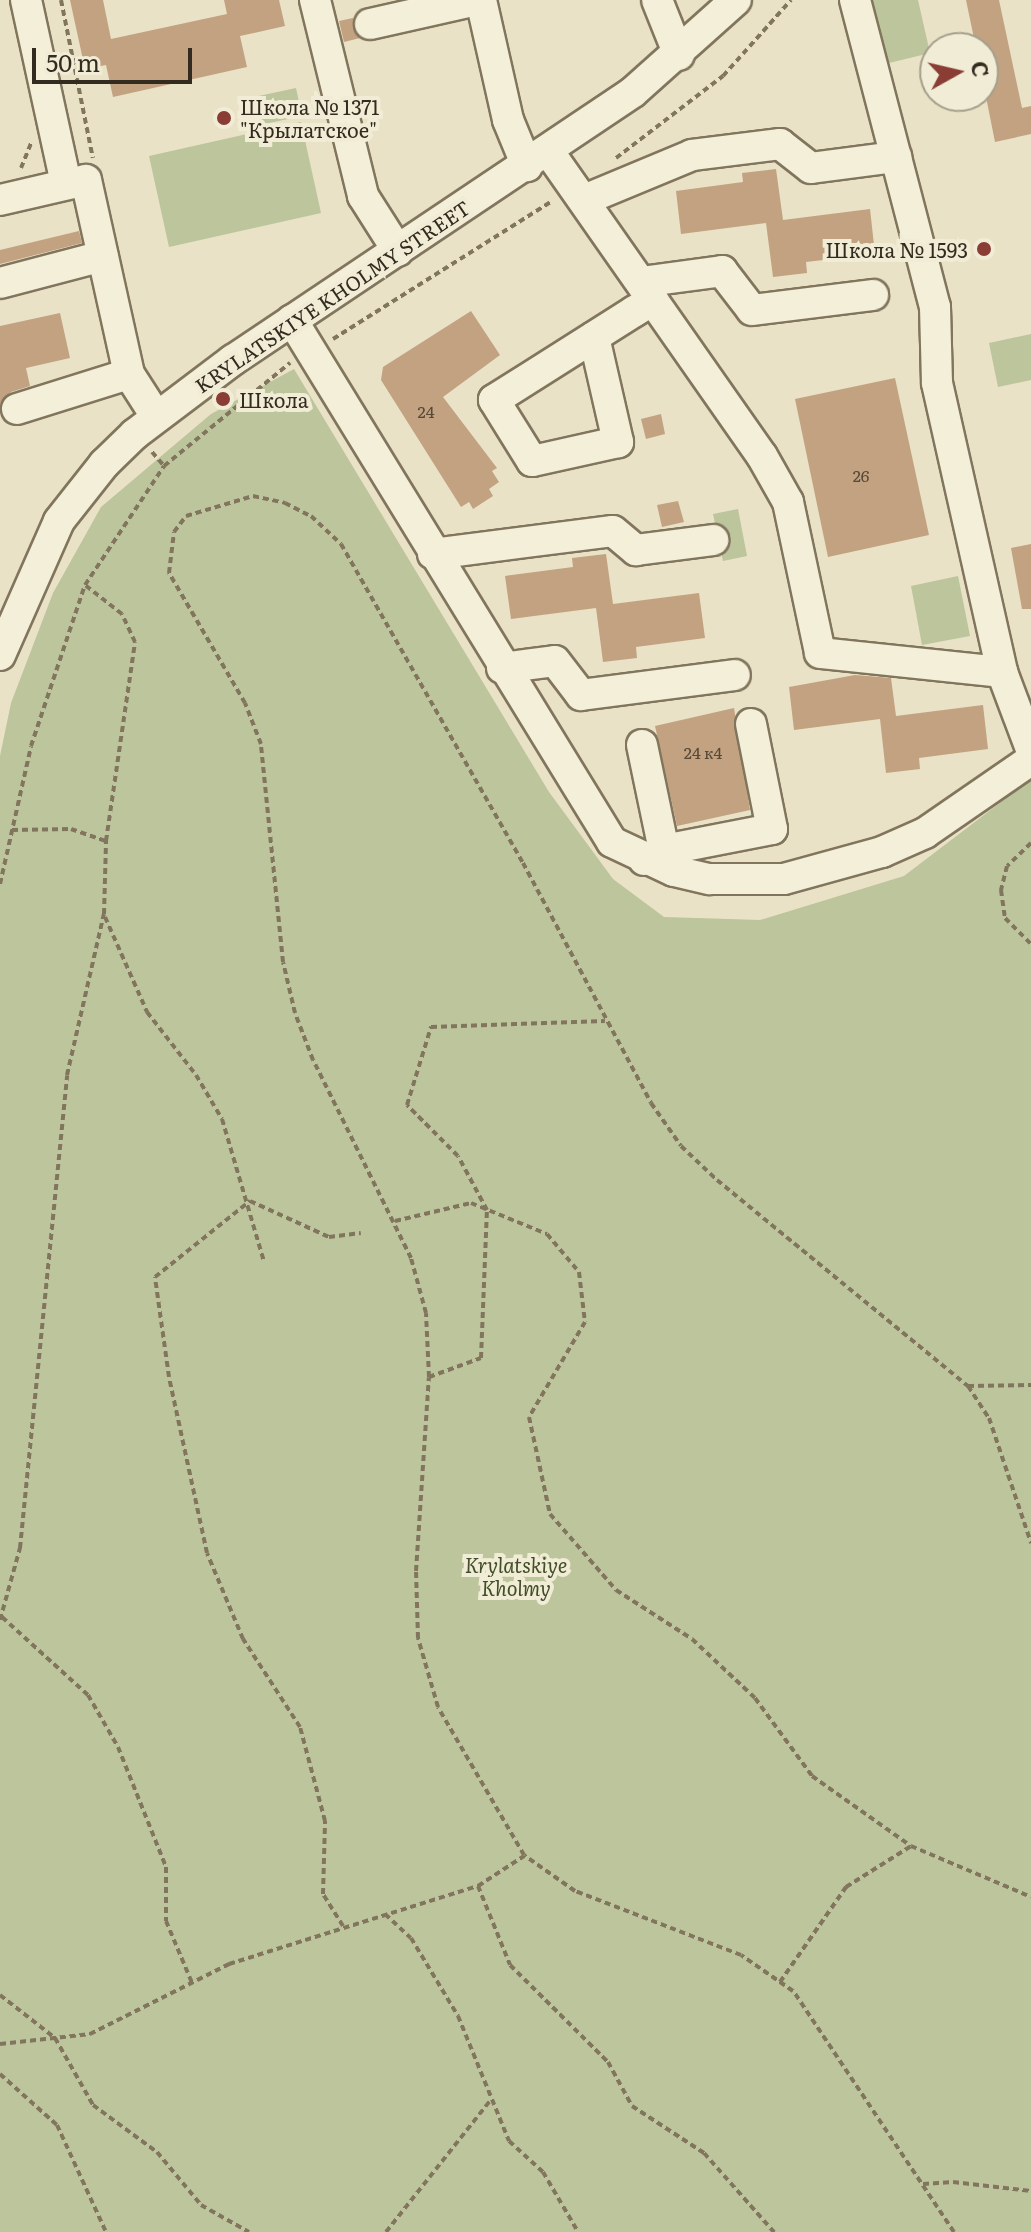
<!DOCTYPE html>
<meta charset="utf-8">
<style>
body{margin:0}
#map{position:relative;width:1031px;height:2232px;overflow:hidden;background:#e9e2c6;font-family:Literata,serif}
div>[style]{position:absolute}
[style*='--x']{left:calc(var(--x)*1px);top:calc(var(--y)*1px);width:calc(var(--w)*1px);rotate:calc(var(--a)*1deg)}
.green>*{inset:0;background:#bcc59b}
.building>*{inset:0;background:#c2a280}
.path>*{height:4px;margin-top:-2px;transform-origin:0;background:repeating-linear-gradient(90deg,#82755e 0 6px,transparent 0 10px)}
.roads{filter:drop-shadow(2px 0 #82755e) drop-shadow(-2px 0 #82755e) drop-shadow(0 2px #82755e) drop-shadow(0 -2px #82755e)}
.minor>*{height:30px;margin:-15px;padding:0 15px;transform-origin:15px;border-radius:15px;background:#f4efd8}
.dots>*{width:22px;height:22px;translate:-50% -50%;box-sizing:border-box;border:4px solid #f1ecd5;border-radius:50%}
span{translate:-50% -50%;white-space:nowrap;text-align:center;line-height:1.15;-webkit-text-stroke:8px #f1ecd5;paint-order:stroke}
.number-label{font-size:16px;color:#584938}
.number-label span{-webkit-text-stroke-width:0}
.poi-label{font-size:20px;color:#342b20}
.left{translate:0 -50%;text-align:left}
.right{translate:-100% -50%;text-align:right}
.street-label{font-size:20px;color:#342b20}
.park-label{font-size:20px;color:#414e29;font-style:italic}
.north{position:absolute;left:919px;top:32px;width:80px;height:80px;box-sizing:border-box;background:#f1ecd5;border:2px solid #a59f8d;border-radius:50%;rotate:82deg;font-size:22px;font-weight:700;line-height:32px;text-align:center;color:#342b20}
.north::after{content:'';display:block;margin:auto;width:28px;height:36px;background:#893d35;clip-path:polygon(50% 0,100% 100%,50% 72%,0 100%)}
.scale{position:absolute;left:32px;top:48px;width:160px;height:36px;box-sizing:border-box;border:4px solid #342b20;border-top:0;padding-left:10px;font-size:24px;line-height:28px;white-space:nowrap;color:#342b20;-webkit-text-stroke:6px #f1ecd5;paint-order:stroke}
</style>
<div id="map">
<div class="green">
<div style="clip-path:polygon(868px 0,918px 0,930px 53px,885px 64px)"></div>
<div style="clip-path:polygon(296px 88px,302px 116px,251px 127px,245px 99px)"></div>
<div style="clip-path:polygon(301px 122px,321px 213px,169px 247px,149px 156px)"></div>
<div style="clip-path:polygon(1031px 334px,1031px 380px,998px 387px,989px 343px)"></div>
<div style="clip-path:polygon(294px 369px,549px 792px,613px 879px,664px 917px,760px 920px,904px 876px,1031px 779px,1031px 2232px,0 2232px,0 756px,11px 703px,53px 593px,101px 507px,211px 414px)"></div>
<div style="clip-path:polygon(738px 509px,747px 556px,723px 561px,713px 514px)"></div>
<div style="clip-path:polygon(958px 576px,970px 636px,922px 645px,911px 586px)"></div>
</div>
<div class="building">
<div style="clip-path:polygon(70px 0,103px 0,111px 39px,227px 14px,224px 0,279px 0,285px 26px,240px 36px,247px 67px,113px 97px,106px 65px,85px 69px)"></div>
<div style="clip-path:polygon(966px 0,999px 0,1022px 108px,1031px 106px,1031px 134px,995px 142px,983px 82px,983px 48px,976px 48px)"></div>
<div style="clip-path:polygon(353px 18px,360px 38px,344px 42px,339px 21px)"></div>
<div style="clip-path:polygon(776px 169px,783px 220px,870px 209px,875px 254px,806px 262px,807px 273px,773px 277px,766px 223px,681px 234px,676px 191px,743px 182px,742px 173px)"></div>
<div style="clip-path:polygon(79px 231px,82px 243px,0 264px,0 250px)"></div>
<div style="clip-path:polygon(471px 311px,500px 355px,443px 397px,497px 468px,492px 471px,499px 482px,489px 489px,493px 496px,473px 509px,469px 502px,461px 507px,381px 380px,383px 367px)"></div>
<div style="clip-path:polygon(60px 313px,70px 358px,26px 368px,30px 386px,11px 392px,0 404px,0 326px)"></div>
<div style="clip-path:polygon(895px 378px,929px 535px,828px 557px,795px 399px)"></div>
<div style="clip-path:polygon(661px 414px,665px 434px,646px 439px,641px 419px)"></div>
<div style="clip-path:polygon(678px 501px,684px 522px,662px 527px,657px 505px)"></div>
<div style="clip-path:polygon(1031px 544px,1031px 609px,1022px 609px,1011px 548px)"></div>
<div style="clip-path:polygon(606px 554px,613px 604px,699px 593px,705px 638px,636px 647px,637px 658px,603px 662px,596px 608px,511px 619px,505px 576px,573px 567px,572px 558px)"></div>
<div style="clip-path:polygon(855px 675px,891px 678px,896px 716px,983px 705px,988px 749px,919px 758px,920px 769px,886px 773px,880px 719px,794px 730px,789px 687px)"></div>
<div style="clip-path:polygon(734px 708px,750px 810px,677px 826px,655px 726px)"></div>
</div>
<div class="path">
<div style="--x:61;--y:0;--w:161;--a:78.6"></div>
<div style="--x:616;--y:158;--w:135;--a:-37.5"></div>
<div style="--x:723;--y:76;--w:102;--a:-48.2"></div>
<div style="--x:21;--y:168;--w:27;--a:-68"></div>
<div style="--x:333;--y:339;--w:259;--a:-32.2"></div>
<div style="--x:152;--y:452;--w:18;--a:49"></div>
<div style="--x:12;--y:830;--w:59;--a:-1"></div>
<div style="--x:71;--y:829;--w:37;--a:19"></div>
<div style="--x:1031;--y:843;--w:33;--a:136"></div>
<div style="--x:1007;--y:866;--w:25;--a:104"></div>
<div style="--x:1001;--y:890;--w:28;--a:82"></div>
<div style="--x:1005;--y:918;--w:37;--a:45"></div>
<div style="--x:0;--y:884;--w:141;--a:-77.3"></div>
<div style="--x:31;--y:746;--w:170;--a:-71.5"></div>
<div style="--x:85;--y:585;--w:143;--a:-56.4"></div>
<div style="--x:164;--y:466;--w:163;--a:-39.3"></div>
<div style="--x:105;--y:917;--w:104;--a:66.1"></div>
<div style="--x:147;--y:1012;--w:80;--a:52.1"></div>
<div style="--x:196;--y:1075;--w:51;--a:59.4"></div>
<div style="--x:222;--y:1119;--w:149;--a:73.6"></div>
<div style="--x:395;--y:1221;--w:78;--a:-13.3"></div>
<div style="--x:471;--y:1203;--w:82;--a:22.2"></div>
<div style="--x:547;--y:1234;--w:50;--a:49.9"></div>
<div style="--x:579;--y:1272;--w:50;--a:83.2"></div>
<div style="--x:585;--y:1322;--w:110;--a:120.5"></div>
<div style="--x:529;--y:1417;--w:99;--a:77.8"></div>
<div style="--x:550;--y:1514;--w:101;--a:49"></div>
<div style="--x:616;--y:1590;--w:90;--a:32.8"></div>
<div style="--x:692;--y:1639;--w:86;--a:43.1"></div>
<div style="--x:755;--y:1698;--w:97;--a:53.8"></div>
<div style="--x:812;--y:1776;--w:121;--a:35.3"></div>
<div style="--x:911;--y:1846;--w:130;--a:23"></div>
<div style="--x:429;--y:1377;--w:55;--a:-20.1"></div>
<div style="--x:481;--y:1358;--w:148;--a:-87.7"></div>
<div style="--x:487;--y:1210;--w:61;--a:-118.2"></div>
<div style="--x:458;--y:1156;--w:72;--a:-135"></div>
<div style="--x:407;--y:1105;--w:82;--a:-72.9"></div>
<div style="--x:431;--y:1027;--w:174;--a:-2"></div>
<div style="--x:968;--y:1386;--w:63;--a:-0.9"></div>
<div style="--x:2;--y:1617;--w:116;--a:42.2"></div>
<div style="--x:88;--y:1695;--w:60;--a:60"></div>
<div style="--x:118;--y:1747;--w:129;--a:68.2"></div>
<div style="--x:166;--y:1867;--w:54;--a:90"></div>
<div style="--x:166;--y:1921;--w:67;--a:67.2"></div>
<div style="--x:0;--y:1620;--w:75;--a:-74.5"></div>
<div style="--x:20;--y:1548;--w:475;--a:-84.3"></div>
<div style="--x:67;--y:1075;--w:165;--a:-77.1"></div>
<div style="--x:104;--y:914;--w:73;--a:-88.4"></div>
<div style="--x:106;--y:841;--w:201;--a:-81.7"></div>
<div style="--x:135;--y:642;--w:31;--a:-115"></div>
<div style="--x:122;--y:614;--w:47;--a:-141.9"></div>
<div style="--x:478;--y:1886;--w:85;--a:67.9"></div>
<div style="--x:510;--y:1965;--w:138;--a:44.7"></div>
<div style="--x:608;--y:2062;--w:50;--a:61.4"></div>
<div style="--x:632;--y:2106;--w:86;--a:33.1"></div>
<div style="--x:704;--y:2153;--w:106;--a:48.5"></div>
<div style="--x:385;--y:1914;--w:35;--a:43"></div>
<div style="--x:411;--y:1938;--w:91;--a:58.9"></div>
<div style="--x:458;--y:2016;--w:135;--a:67.8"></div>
<div style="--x:509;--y:2141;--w:46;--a:42.4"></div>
<div style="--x:543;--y:2172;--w:69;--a:59.7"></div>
<div style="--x:343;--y:1926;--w:38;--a:-122"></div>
<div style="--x:323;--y:1894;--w:73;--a:-88.4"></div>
<div style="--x:325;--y:1821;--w:97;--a:-104.9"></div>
<div style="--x:300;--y:1727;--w:105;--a:-122.9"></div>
<div style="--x:243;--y:1639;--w:93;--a:-112.7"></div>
<div style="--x:207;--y:1553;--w:180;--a:-102.2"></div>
<div style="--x:169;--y:1377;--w:101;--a:-98"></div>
<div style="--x:155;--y:1277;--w:122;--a:-38.7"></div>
<div style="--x:250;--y:1201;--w:87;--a:24.5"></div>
<div style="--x:329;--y:1237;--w:32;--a:-7"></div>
<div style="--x:780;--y:1982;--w:116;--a:-55.2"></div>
<div style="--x:846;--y:1887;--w:77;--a:-32.2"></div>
<div style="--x:0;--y:1995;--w:70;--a:38"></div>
<div style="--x:55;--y:2038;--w:77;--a:60.4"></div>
<div style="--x:93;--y:2105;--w:79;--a:36.3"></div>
<div style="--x:157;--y:2152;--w:69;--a:50.3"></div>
<div style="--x:201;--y:2205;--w:55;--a:29.4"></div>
<div style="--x:0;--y:2044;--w:91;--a:-6.3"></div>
<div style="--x:90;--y:2034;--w:156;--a:-26.7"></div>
<div style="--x:229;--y:1964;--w:261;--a:-17.4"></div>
<div style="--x:478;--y:1886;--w:55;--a:-33.1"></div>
<div style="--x:0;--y:2074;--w:76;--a:41.8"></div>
<div style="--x:57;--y:2125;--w:118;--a:65.4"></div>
<div style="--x:923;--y:2184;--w:30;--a:-4"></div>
<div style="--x:953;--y:2182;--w:79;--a:6.6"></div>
<div style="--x:386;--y:2232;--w:167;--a:-51.6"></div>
<div style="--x:954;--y:2232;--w:290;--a:-123.7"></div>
<div style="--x:793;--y:1991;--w:63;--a:-145.3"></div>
<div style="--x:741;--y:1955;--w:178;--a:-158.9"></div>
<div style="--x:575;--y:1891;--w:62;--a:-144.8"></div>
<div style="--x:524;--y:1855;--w:171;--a:-120.2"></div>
<div style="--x:438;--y:1707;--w:72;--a:-106.2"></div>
<div style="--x:418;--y:1638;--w:67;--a:-91.7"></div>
<div style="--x:416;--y:1571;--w:194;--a:-86.2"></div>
<div style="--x:429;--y:1377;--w:64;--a:-92.7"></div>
<div style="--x:426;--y:1313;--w:57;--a:-105.3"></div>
<div style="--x:411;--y:1258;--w:221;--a:-116.3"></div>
<div style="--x:313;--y:1060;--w:50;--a:-111"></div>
<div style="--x:295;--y:1013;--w:52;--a:-103.2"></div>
<div style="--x:283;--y:962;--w:219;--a:-95.8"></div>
<div style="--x:261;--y:744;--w:44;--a:-111.3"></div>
<div style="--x:245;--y:703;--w:151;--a:-120.3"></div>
<div style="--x:169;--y:573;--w:41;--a:-83"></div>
<div style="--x:174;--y:532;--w:20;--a:-53"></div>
<div style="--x:186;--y:516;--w:70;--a:-16.6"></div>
<div style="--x:253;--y:496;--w:33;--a:12"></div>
<div style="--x:285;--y:503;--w:29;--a:27"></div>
<div style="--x:311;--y:516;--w:41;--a:43"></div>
<div style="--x:341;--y:544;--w:367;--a:60.3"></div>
<div style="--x:523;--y:863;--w:272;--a:61.9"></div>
<div style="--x:651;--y:1103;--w:52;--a:55.1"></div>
<div style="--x:681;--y:1146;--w:50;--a:43.4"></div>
<div style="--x:717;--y:1180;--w:325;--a:39.4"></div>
<div style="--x:968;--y:1386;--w:38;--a:57"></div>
<div style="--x:989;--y:1418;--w:132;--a:71.4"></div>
</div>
<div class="roads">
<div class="minor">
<div style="--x:26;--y:0;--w:188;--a:77.7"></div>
<div style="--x:315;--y:0;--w:202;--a:76.2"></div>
<div style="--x:363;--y:196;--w:65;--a:57.5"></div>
<div style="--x:481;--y:0;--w:123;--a:77.3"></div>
<div style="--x:508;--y:120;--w:50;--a:67.6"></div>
<div style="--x:657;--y:0;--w:59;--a:68.2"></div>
<div style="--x:855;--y:0;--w:317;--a:75.4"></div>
<div style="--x:935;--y:307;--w:76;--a:88.5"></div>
<div style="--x:937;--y:383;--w:296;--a:77.3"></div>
<div style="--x:370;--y:24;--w:110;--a:-12.6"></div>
<div style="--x:549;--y:152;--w:371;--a:55"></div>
<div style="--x:762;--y:456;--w:53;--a:60.5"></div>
<div style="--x:788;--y:502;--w:154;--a:78"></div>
<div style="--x:820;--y:653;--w:183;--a:6"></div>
<div style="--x:1002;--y:672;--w:82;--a:69.4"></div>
<div style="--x:0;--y:200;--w:88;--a:-13.1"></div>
<div style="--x:86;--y:180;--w:199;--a:77.5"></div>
<div style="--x:584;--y:200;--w:117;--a:-22.6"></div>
<div style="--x:692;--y:155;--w:89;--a:-7.1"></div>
<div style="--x:780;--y:144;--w:39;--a:38"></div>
<div style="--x:811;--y:168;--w:86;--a:-7.4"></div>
<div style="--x:641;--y:282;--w:82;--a:-7.7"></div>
<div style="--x:722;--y:271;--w:49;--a:52.4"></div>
<div style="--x:752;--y:310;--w:122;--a:-7.1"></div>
<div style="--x:0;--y:283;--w:106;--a:-14.7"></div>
<div style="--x:292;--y:320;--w:612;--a:58.49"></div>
<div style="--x:612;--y:842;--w:68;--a:25.1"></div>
<div style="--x:674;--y:871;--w:37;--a:13"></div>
<div style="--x:710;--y:879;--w:74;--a:0"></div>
<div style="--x:784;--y:879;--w:102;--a:-15.4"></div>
<div style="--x:882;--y:852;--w:47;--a:-23.8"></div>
<div style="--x:925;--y:833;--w:129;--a:-34.6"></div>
<div style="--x:594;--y:337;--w:108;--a:77.1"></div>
<div style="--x:618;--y:442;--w:88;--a:167.5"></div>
<div style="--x:532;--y:461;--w:72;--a:-121.9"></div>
<div style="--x:494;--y:400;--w:167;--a:-32.3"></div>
<div style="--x:635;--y:311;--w:21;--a:-31"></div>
<div style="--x:17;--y:409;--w:117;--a:-17.4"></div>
<div style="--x:129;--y:374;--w:50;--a:57.3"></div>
<div style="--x:433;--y:554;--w:181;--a:-7.3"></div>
<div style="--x:613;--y:531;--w:30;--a:40"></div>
<div style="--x:636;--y:550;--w:78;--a:-7.4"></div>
<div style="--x:0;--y:655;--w:146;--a:-66.2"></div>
<div style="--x:59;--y:521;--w:73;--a:-51.7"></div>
<div style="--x:104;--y:464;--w:43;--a:-44.1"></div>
<div style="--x:135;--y:434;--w:123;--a:-37.1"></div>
<div style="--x:233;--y:360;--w:481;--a:-33.8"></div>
<div style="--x:633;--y:92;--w:138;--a:-41.8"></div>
<div style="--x:502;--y:668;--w:53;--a:-7.5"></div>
<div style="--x:555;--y:661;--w:43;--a:52.6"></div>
<div style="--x:581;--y:695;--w:155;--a:-7.4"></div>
<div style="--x:642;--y:745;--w:107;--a:78.2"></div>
<div style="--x:644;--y:860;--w:22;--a:-27"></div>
<div style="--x:664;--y:850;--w:110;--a:-11"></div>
<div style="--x:772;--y:829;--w:107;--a:-101.3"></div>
</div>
</div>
<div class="dots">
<div style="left:224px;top:118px;background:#893d35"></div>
<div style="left:984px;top:249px;background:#893d35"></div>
<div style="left:223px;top:399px;background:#893d35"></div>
</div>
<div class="number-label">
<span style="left:426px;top:411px">24</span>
<span style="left:861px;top:475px">26</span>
<span style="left:703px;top:752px">24 к4</span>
</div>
<div class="poi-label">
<span class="left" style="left:240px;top:118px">Школа № 1371<br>"Крылатское"</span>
<span class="right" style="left:968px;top:249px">Школа № 1593</span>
<span class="left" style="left:239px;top:399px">Школа</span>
</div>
<div class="street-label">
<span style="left:332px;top:296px;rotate:-34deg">KRYLATSKIYE KHOLMY STREET</span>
</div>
<div class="park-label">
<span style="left:516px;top:1576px">Krylatskiye<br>Kholmy</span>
</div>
<div class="north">С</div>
<div class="scale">50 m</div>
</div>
